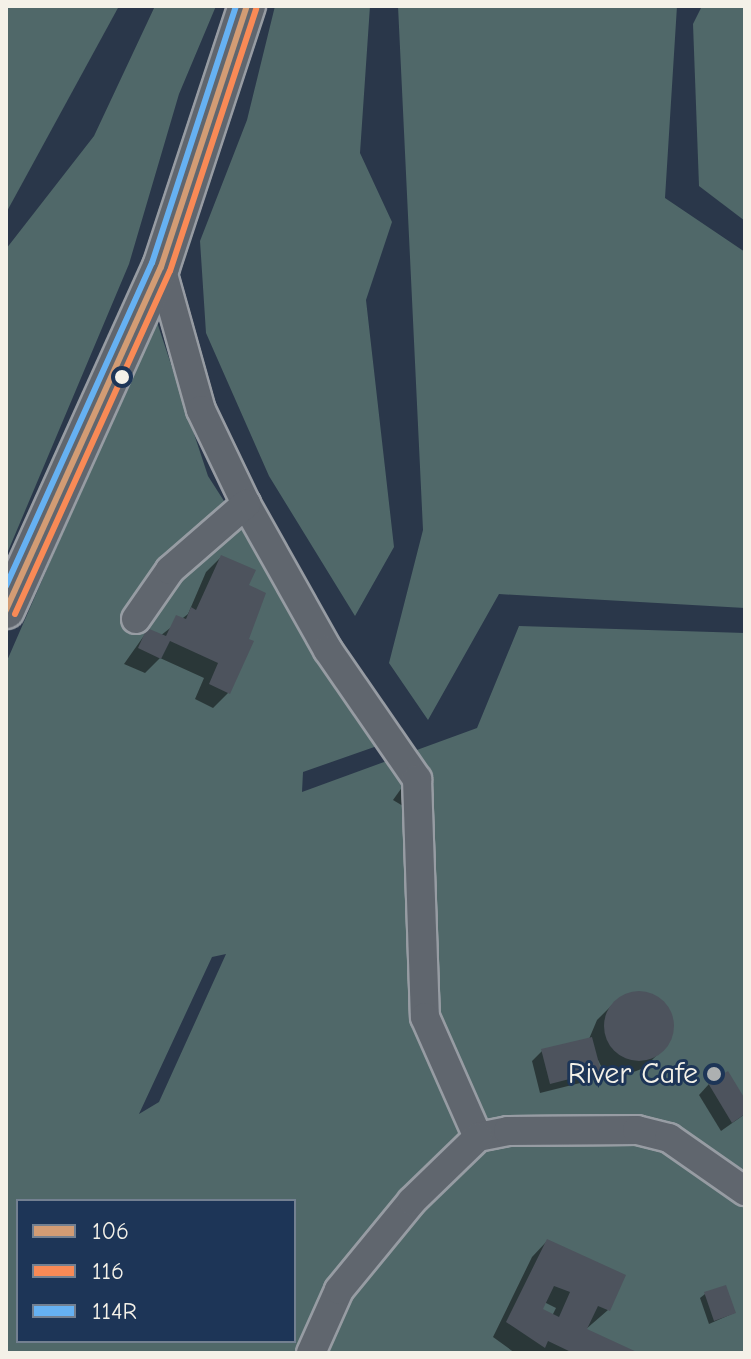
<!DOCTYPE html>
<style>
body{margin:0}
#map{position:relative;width:751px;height:1359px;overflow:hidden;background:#2a374a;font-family:"Comic Neue",sans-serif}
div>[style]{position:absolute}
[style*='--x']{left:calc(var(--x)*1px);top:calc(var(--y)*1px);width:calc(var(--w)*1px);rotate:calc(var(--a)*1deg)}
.green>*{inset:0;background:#506869}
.shadow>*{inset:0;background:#0007}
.building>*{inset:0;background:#4d535d}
.round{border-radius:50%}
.roads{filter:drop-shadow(2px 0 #979ca3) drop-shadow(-2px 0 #979ca3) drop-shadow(0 2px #979ca3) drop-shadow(0 -2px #979ca3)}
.minor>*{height:28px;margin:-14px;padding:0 14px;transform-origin:14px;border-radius:14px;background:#60666e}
.major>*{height:36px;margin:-18px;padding:0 18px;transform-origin:18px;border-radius:18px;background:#60666e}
.bus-1>*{height:6px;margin:-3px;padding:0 3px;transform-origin:3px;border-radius:3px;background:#d39c74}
.bus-2>*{height:6px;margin:-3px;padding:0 3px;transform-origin:3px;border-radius:3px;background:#f98a56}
.bus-3>*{height:6px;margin:-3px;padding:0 3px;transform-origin:3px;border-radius:3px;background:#66b1f2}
.dots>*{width:22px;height:22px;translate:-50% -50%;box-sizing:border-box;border:4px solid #1d3557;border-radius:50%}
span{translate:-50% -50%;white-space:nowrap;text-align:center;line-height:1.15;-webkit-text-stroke:6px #1d3557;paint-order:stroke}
.poi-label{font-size:30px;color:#f4f1e8}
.right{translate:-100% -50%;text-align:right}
.frame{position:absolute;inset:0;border:8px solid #f4f1e8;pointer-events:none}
.legend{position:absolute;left:16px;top:1199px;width:280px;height:144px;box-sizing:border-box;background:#1d3557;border:2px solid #738091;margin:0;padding:10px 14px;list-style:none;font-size:24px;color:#f4f1e8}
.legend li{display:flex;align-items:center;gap:16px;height:40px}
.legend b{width:40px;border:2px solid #738091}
</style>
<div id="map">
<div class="green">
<div style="clip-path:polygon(6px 6px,119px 6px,6px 213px)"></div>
<div style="clip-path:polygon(155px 6px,216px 6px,179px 94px,129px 264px,6px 556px,6px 249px,94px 136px)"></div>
<div style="clip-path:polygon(275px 6px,370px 6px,360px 153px,392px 222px,366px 300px,394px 547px,355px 616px,269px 476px,206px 333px,200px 241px,247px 120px)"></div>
<div style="clip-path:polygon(398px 6px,677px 6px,665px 198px,745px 252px,745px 608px,499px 594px,428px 720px,389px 663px,423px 530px)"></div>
<div style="clip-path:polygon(702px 6px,745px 6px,745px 221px,699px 186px,693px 24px)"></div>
<div style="clip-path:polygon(evenodd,156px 319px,208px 476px,380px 745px,303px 772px,302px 792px,477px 728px,519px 626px,745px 633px,745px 1353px,6px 1353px,6px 663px,156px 319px,226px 954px,159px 1102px,139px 1114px,212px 957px,226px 954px,156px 319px,18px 1201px,294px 1201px,294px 1341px,18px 1341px,18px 1201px)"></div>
</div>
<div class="shadow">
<div style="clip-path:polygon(221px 557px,246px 586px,264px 594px,228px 693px,213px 708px,195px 699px,204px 678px,160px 658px,145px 673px,124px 664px,148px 630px,160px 636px,188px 614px,206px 572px)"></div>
<div style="clip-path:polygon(403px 786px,413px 792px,403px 806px,393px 800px)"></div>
<div style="clip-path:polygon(642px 992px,662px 1001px,672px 1021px,660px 1052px,644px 1068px,623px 1076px,602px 1068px,598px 1060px,598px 1071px,588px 1081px,540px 1093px,532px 1061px,542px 1051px,589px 1039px,597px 1020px,613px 1004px)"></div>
<div style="clip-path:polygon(709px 1084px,745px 1103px,745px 1114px,721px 1131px,699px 1095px)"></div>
<div style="clip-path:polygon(evenodd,547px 1241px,608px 1310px,585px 1330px,634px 1353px,515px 1353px,493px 1337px,532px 1257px,547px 1241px,544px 1302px,556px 1308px,552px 1316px,540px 1310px,544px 1302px)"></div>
<div style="clip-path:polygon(705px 1294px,734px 1313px,709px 1324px,700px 1298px)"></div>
</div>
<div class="building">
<div style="clip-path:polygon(221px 555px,256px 570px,249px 585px,266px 593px,249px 639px,254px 641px,230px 694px,209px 684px,218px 663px,170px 641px,161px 659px,138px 648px,147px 628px,166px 636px,176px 615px,186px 619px,191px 607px,196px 610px)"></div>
<div class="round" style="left:604px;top:991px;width:70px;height:70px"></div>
<div style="clip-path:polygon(592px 1037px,601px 1071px,550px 1084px,541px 1049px)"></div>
<div style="clip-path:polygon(728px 1071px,745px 1099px,745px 1114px,732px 1123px,708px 1083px)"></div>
<div style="clip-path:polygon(evenodd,547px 1239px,626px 1275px,610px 1311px,598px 1306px,587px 1329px,639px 1353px,573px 1353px,548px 1341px,545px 1348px,506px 1322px,547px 1239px,554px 1286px,570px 1292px,559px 1317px,543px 1309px,554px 1286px)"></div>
<div style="clip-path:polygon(726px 1285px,736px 1313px,714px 1321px,704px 1292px)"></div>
</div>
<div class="roads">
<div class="minor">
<div style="--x:161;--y:267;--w:148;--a:74.4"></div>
<div style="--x:201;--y:410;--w:104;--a:64.4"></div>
<div style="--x:246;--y:504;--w:167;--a:60.7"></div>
<div style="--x:328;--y:650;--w:157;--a:55.4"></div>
<div style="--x:417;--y:779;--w:238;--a:88.1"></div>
<div style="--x:425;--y:1017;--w:131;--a:66.2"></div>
<div style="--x:478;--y:1137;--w:31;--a:-11"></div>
<div style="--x:508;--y:1131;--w:129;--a:-0.4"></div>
<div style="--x:637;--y:1130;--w:33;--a:14"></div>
<div style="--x:669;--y:1138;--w:93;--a:34.9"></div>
<div style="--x:136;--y:619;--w:60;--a:-55.2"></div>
<div style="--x:170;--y:570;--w:101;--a:-41"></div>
<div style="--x:311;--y:1353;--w:69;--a:-66"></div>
<div style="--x:339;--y:1290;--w:115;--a:-50.6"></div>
<div style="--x:412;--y:1201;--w:92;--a:-44.1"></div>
</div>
<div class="major">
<div style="--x:6;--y:610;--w:376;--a:-65.7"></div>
<div style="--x:161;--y:267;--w:275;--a:-71.8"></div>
</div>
</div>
<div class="bus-1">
<div style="--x:6;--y:610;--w:376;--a:-65.7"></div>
<div style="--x:161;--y:267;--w:275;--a:-71.8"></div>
</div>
<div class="bus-2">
<div style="--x:15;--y:614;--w:376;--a:-65.7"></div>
<div style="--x:170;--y:271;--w:276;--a:-71.8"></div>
</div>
<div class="bus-3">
<div style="--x:6;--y:586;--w:354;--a:-65.7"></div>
<div style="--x:152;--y:263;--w:270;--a:-71.9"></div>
</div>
<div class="dots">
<div style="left:122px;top:377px;background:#f4f1e8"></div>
<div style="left:714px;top:1074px;background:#adb0b1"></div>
</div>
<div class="poi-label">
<span class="right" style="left:698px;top:1074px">River Cafe</span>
</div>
<div class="frame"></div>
<ul class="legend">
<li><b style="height:10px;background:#d39c74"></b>106</li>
<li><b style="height:10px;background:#f98a56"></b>116</li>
<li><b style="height:10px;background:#66b1f2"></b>114R</li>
</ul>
</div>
